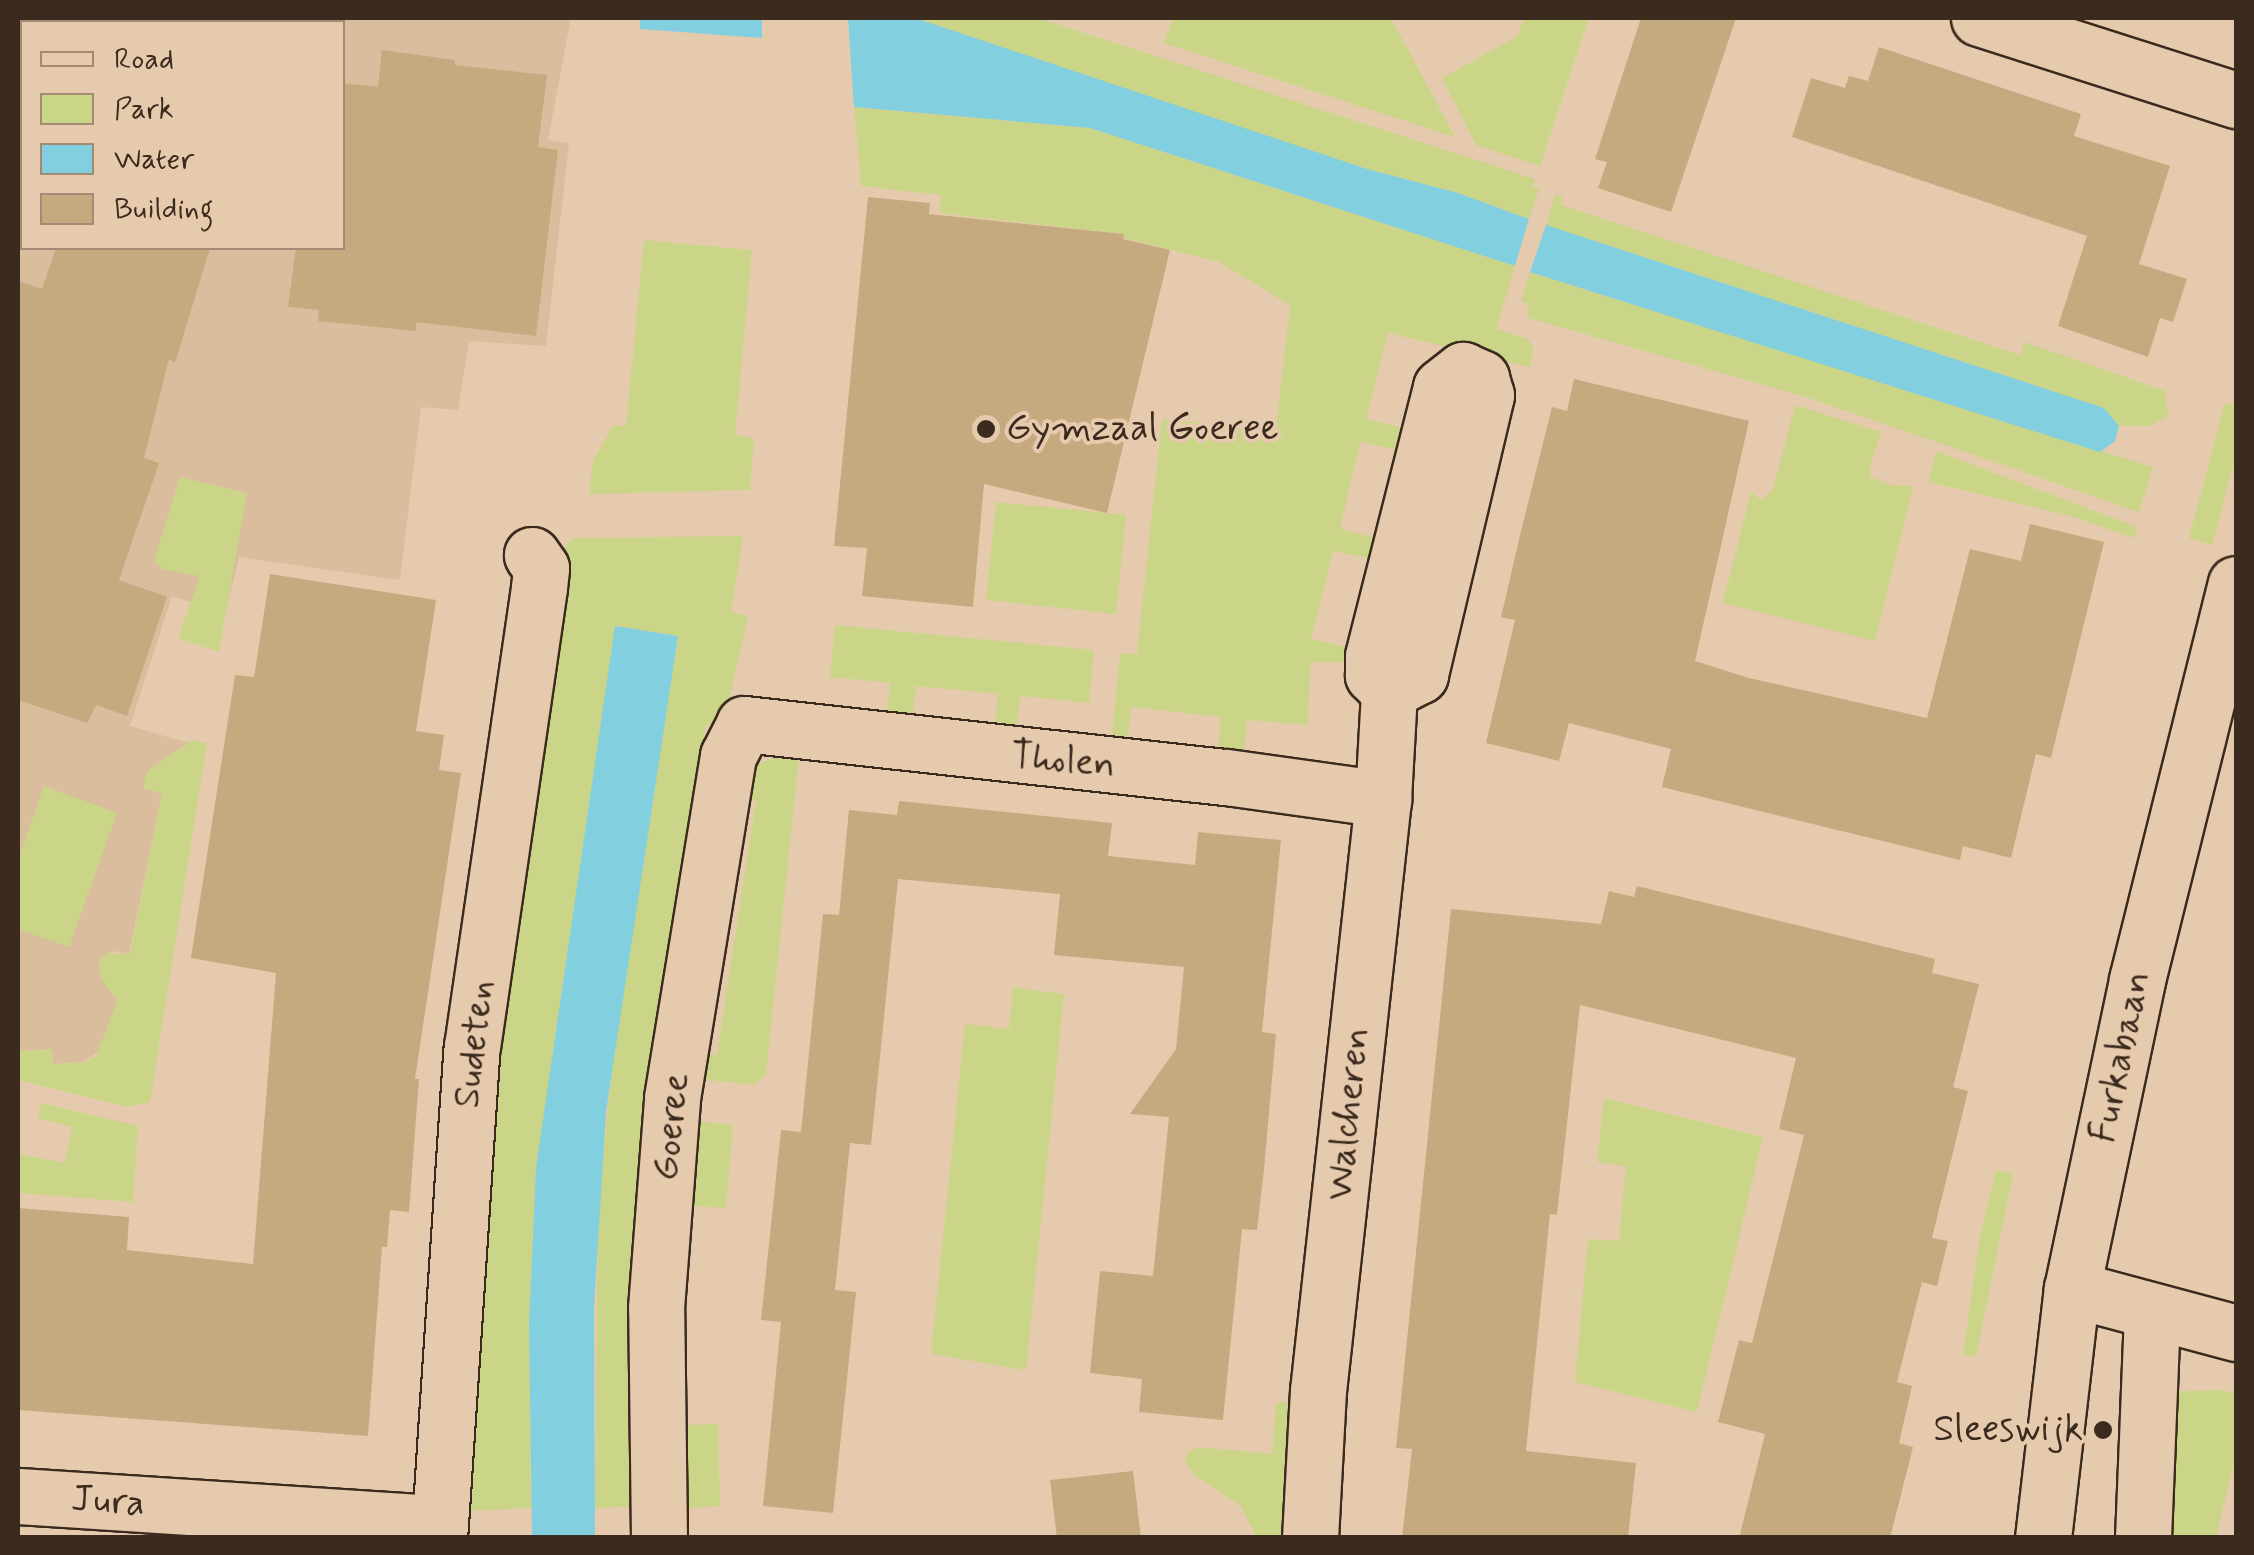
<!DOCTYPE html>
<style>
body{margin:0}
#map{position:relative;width:2254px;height:1555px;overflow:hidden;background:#e6caad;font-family:Mynerve,sans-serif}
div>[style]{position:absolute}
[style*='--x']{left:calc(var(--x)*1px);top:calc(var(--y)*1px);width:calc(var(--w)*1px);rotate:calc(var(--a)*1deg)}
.built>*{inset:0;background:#d9bd9d}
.green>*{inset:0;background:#cad588}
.water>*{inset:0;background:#82cfe0}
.building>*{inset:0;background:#c5aa80}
.roads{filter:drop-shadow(2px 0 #3b2a1e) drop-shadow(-2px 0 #3b2a1e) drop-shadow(0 2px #3b2a1e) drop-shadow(0 -2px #3b2a1e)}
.minor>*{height:55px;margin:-27.5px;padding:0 27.5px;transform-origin:27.5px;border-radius:27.5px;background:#e6caad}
.dots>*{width:28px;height:28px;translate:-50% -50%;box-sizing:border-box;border:5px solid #e6caad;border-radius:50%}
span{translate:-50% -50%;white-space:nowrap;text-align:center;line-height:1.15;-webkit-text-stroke:8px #e6caad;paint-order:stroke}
.poi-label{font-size:38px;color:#3b2a1e}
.left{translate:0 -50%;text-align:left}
.right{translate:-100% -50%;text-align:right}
.street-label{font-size:38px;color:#3b2a1e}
.frame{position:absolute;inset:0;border:20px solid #3b2a1e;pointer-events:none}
.legend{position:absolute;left:20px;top:20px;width:325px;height:230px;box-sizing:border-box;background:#e6caad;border:2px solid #a28a74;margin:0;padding:12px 18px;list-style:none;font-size:30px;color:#3b2a1e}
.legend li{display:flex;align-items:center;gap:20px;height:50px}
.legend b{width:50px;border:2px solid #a28a74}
</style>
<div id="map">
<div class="built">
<div style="clip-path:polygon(evenodd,18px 18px,571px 18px,548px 140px,569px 143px,546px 346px,469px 341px,458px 410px,421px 407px,400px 580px,239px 557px,225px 614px,172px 596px,130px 726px,192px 744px,162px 793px,129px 954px,113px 951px,101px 959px,100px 977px,118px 1000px,98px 1051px,84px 1062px,53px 1064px,51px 1049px,18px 1051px,18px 18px,22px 22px,342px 22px,342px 248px,22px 248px,22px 22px)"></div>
</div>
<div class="green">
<div style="clip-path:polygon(915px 18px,1038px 18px,1535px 179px,1533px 187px,1539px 189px,1529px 219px,1458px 193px,1367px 169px)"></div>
<div style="clip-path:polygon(1173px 18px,1391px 18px,1455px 137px,1164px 43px)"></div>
<div style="clip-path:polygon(1524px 18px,1589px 18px,1540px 166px,1476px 145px,1442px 78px,1518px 36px)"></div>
<div style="clip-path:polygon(854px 107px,1090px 128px,1515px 266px,1496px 329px,1528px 339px,1534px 349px,1530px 367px,1388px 333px,1366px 419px,1403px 428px,1404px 451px,1360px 442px,1340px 529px,1381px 539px,1377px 560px,1333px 551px,1311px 639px,1356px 649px,1354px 662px,1310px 662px,1308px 725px,1247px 720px,1244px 753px,1218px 750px,1221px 717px,1131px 707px,1127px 744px,1111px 744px,1120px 653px,1137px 654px,1162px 419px,1276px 430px,1290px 305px,1219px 262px,1124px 238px,1123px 234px,939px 213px,941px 195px,861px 186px)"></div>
<div style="clip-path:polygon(1555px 195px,1562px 196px,1561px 205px,2020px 355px,2025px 342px,2165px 391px,2168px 416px,2150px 426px,2119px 426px,2104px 408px,1546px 225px)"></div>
<div style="clip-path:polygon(644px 240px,752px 250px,735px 435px,754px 438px,750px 490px,589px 494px,593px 461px,613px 426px,626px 426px)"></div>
<div style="clip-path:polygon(1530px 272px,2153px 467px,2139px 512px,1806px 397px,1528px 318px,1528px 303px,1521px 302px)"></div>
<div style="clip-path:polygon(2225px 403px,2236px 406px,2236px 455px,2212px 545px,2189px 538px)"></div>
<div style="clip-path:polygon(1795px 405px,1881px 432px,1869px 470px,1871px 477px,1890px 485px,1913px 486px,1875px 641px,1723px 603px,1751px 492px,1761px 500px,1773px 490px)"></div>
<div style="clip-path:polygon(1936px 451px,2137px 527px,2134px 538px,2068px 515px,1928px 482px)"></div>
<div style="clip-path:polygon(180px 477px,247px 493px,219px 652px,178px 638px,200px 576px,162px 569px,154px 561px)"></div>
<div style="clip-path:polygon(996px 502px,1126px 515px,1116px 614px,986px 600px)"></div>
<div style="clip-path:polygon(743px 536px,731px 612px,748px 616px,728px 706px,705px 728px,675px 923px,639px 1506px,595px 1508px,598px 1206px,616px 1031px,678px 636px,616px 626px,536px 1168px,529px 1325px,531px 1508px,469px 1511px,465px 1505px,480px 1293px,502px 1033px,569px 580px,555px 578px,559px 552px,572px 539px,580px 538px)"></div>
<div style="clip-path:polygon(835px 625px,1094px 650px,1089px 703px,1020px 696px,1016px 731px,995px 725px,998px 694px,916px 686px,912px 718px,887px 716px,890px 683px,830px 677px)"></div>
<div style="clip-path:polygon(193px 740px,207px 743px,150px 1102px,127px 1107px,18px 1080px,18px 1051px,51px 1049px,54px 1064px,84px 1062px,96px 1056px,118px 1000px,103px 982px,98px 965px,106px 953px,130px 954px,162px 794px,143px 788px,147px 771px)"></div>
<div style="clip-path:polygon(778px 756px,799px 756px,766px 1074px,754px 1085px,698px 1079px,704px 1054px,717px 1055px,756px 800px,742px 797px,746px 777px,757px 765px)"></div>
<div style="clip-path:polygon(44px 786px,117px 813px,69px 947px,18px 929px,18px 860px)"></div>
<div style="clip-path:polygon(1013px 987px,1064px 994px,1026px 1370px,931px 1354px,965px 1024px,1009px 1029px)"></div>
<div style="clip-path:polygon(1604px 1098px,1763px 1137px,1697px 1412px,1575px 1382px,1588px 1239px,1619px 1241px,1626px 1166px,1597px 1162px)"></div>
<div style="clip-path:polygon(41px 1103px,138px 1126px,133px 1202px,18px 1193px,18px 1154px,65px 1163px,72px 1127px,38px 1118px)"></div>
<div style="clip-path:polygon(693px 1121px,733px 1125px,726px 1208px,690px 1206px)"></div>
<div style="clip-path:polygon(1996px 1170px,2013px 1174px,1976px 1357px,1963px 1354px,1979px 1243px)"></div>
<div style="clip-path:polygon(2220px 1390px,2236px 1393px,2236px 1455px,2216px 1537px,2154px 1538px,2158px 1392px)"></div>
<div style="clip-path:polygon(1276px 1402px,1294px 1403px,1285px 1537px,1257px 1537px,1240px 1505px,1194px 1475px,1185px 1460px,1188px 1452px,1199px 1447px,1272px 1454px)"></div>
<div style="clip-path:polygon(718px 1424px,720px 1506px,681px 1509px,682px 1425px)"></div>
</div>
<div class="water">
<div style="clip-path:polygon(640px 18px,762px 18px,762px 38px,640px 29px)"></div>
<div style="clip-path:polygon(848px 18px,915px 18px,1367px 169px,1458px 193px,1529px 219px,1515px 266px,1090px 128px,854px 107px)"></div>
<div style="clip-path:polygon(1546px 225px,2104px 408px,2119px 426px,2115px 441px,2100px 452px,1530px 272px)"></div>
<div style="clip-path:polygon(615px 626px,678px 636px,606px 1112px,594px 1308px,595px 1537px,532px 1537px,529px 1325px,536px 1168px)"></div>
</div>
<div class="building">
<div style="clip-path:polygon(1641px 18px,1736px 18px,1671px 212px,1598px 188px,1607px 162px,1595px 159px)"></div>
<div style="clip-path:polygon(1879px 47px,2081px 114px,2074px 136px,2170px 166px,2139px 264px,2187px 279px,2173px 322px,2160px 318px,2148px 357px,2058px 326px,2087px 236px,1792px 137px,1811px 78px,1845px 88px,1849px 76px,1868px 81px)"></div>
<div style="clip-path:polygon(382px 50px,455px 60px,455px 65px,547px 75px,538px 147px,558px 150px,536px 336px,416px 322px,416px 331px,318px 321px,319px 310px,288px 307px,296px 248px,342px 248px,342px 83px,378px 87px)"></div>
<div style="clip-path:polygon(868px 197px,930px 203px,929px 214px,1124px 234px,1123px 239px,1170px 250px,1107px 513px,984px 484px,973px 607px,862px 596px,867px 548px,834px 546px)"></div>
<div style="clip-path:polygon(56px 248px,210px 248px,175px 363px,169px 359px,144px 458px,159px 463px,119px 580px,167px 597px,127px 716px,96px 705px,87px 723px,18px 700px,18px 281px,42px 289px)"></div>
<div style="clip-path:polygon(1574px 379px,1749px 421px,1695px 661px,1749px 678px,1927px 718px,1970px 549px,2021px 561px,2030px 524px,2104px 542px,2051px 758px,2036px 754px,2011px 858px,1963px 846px,1960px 860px,1662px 787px,1671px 749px,1569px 723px,1559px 761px,1486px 743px,1515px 620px,1501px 617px,1522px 527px,1552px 407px,1567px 411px)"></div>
<div style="clip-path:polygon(270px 574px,436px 600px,416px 731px,444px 735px,439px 770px,461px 773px,415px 1079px,419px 1079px,409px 1212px,390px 1210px,387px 1247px,382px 1247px,368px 1436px,18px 1410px,18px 1208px,129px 1217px,127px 1250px,253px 1264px,276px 973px,191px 958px,235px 675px,254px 677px)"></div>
<div style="clip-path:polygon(899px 801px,1112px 823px,1108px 856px,1195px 865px,1198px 832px,1281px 840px,1262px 1032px,1276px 1034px,1264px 1169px,1257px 1230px,1242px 1229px,1223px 1420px,1139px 1412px,1142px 1379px,1090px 1373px,1100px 1271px,1153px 1276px,1169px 1117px,1130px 1114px,1176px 1049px,1184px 967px,1054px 955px,1060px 894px,898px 879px,871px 1145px,850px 1143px,835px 1290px,856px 1292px,833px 1513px,763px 1506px,781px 1322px,761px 1320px,781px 1130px,801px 1132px,823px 914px,839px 915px,849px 810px,897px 815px)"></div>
<div style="clip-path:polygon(1637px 886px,1935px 959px,1932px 973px,1979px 984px,1953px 1087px,1968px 1091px,1932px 1238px,1948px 1241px,1937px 1286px,1922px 1282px,1897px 1382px,1912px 1386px,1899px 1443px,1913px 1447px,1890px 1538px,1739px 1538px,1765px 1434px,1718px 1422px,1739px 1340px,1752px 1343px,1804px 1135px,1779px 1129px,1796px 1058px,1580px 1005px,1557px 1215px,1550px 1214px,1526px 1451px,1636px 1463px,1628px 1538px,1402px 1538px,1412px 1449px,1396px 1448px,1451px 909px,1601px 924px,1609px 891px,1634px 897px)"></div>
<div style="clip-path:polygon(1133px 1471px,1141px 1538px,1057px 1538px,1050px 1480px)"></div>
</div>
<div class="roads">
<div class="minor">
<div style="--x:1979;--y:18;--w:270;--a:17.7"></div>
<div style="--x:2072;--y:1289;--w:170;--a:15"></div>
<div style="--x:18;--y:1496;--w:420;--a:3.7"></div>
<div style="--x:439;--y:1538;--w:492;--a:-86.2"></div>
<div style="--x:472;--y:1047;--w:464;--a:-81.7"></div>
<div style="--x:539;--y:588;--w:20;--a:-84"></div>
<div style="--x:541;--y:568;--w:16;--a:-125"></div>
<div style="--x:659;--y:1538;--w:230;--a:-90.7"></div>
<div style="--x:656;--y:1308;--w:211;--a:-85.6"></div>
<div style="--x:672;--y:1098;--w:347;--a:-80.7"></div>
<div style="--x:728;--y:756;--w:36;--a:-63"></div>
<div style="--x:744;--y:724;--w:486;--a:6.3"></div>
<div style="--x:1227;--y:777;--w:158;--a:8"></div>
<div style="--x:1310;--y:1538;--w:147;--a:-86.9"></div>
<div style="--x:1318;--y:1391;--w:596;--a:-83.73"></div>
<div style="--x:1383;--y:799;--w:108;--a:-86.8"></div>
<div style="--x:1389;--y:691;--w:23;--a:-135"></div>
<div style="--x:1373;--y:675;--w:19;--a:-90"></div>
<div style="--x:1373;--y:656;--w:277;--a:-75.8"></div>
<div style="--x:1441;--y:387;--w:28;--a:-38"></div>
<div style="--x:1463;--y:370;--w:20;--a:24"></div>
<div style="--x:1481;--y:378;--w:18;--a:74"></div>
<div style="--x:1486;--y:395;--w:288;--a:103.3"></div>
<div style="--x:1420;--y:675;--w:35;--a:153"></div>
<div style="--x:2043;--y:1538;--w:251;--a:-83.4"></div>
<div style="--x:2072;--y:1289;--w:316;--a:-78.1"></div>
<div style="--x:2137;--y:980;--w:408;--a:-76"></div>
<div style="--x:2143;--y:1538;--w:225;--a:-87.7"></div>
</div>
</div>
<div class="dots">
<div style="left:986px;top:429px;background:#3b2a1e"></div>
<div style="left:2103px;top:1430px;background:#3b2a1e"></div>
</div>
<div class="poi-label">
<span class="left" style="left:1006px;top:429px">Gymzaal Goeree</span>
<span class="right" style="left:2083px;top:1430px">Sleeswijk</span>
</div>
<div class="street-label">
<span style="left:1063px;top:761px;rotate:6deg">Tholen</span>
<span style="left:475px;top:1044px;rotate:-83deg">Sudeten</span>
<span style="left:2121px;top:1057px;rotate:-78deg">Furkabaan</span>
<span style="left:1349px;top:1114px;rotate:-84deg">Walcheren</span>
<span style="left:672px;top:1127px;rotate:-84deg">Goeree</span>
<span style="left:108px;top:1502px;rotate:4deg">Jura</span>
</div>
<div class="frame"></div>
<ul class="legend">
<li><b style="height:12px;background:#e6caad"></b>Road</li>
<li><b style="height:28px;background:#cad588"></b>Park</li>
<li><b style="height:28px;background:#82cfe0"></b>Water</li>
<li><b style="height:28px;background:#c5aa80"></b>Building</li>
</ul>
</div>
